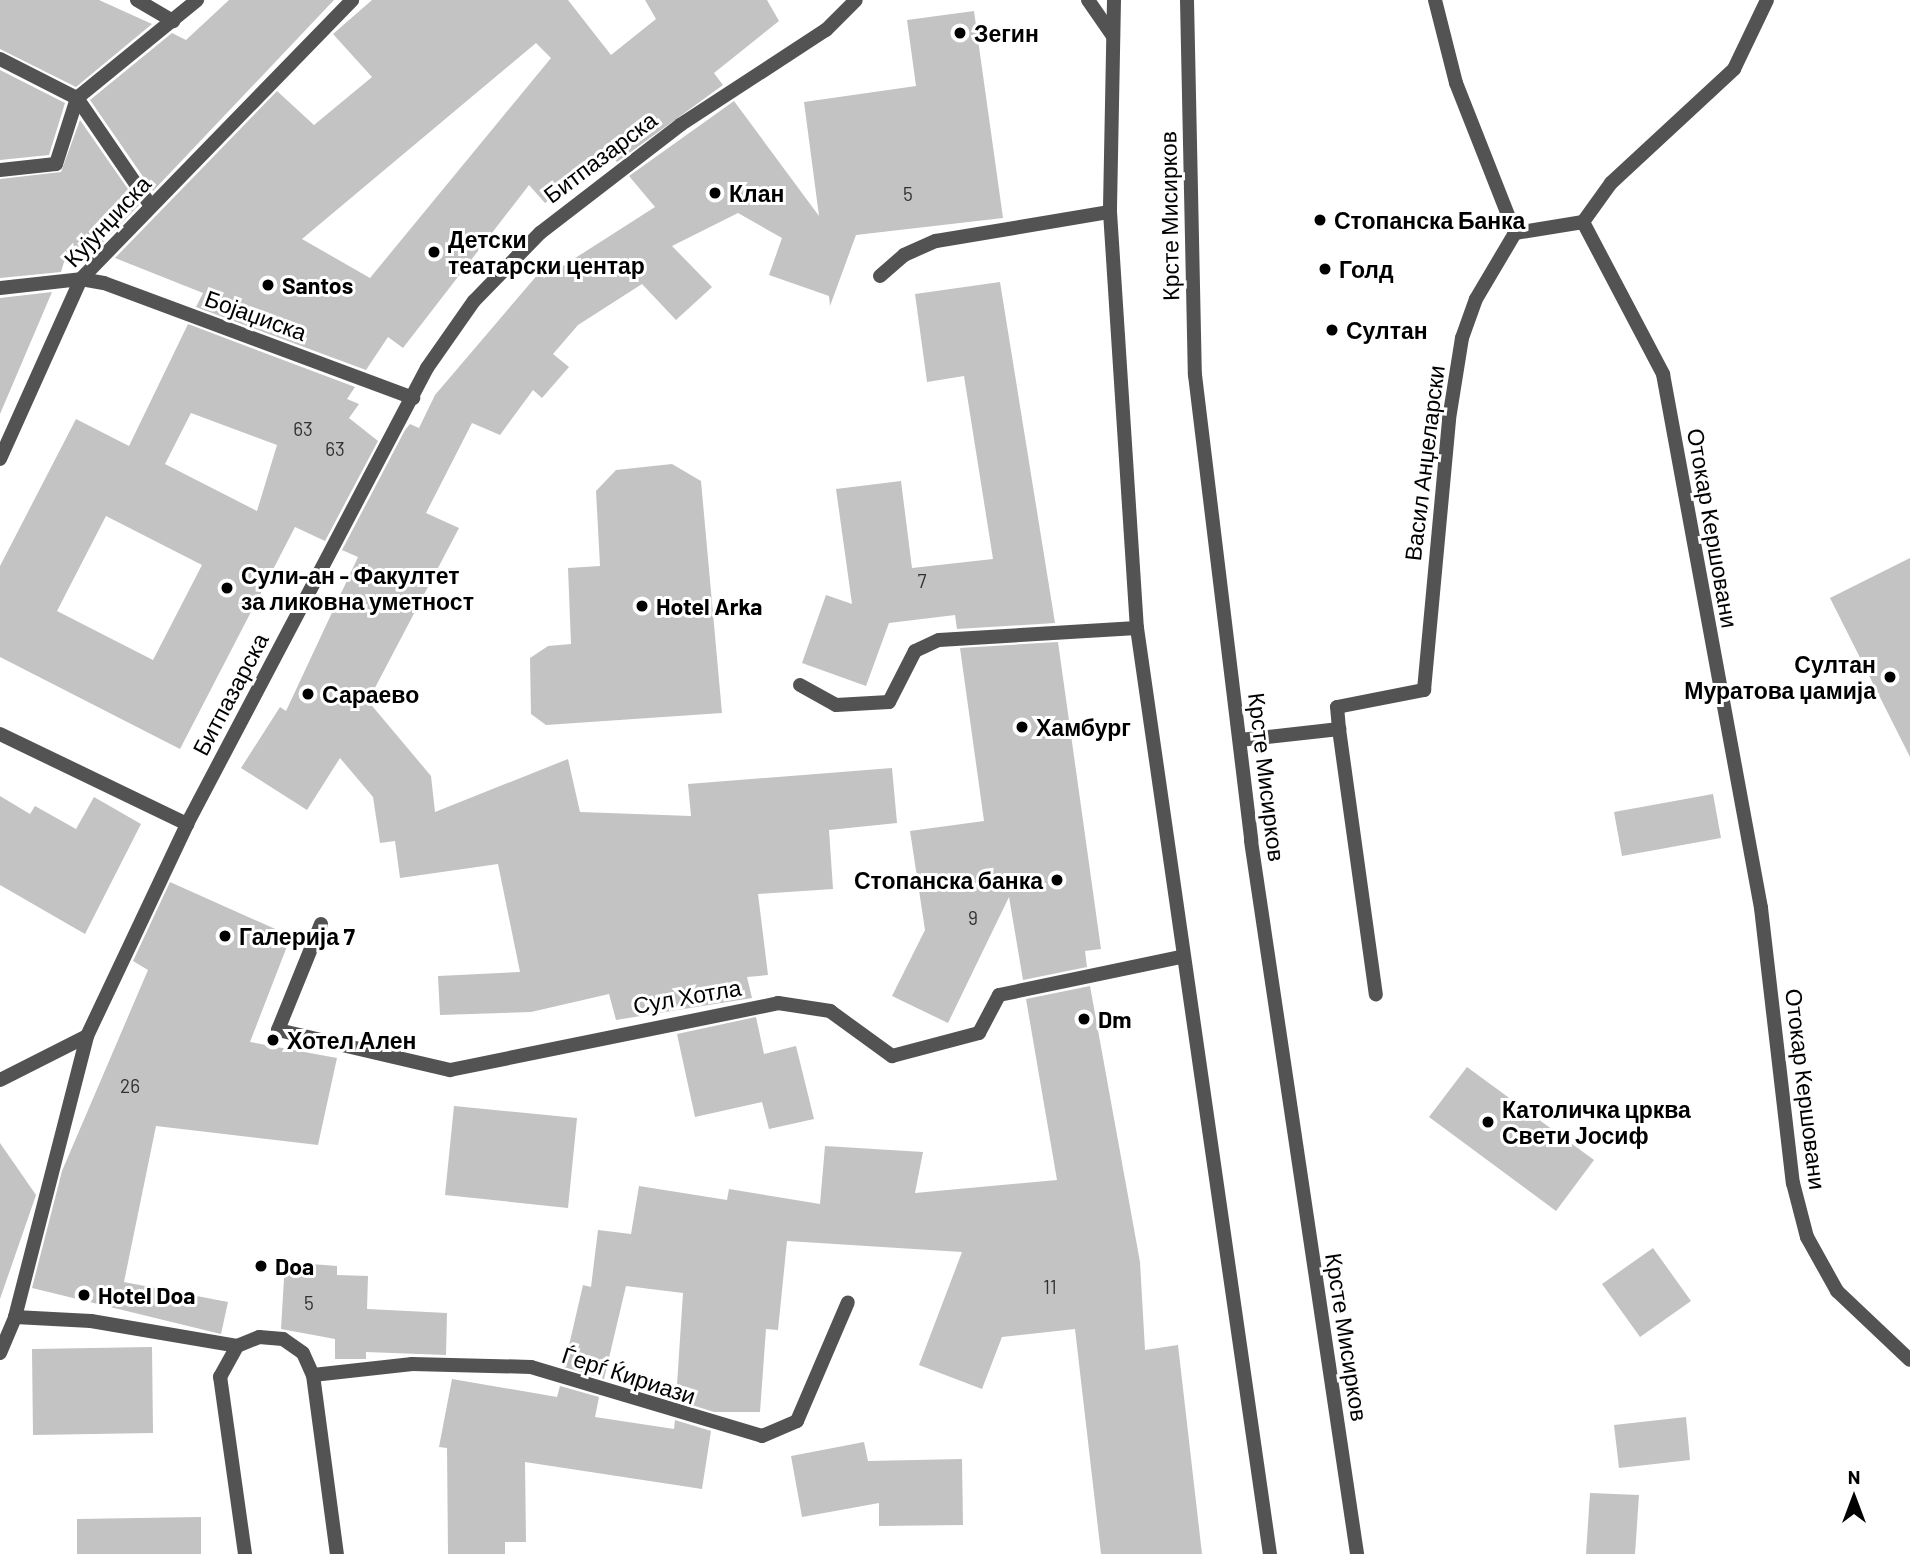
<!DOCTYPE html>
<meta charset="utf-8">
<style>
body{margin:0}
#map{position:relative;width:1910px;height:1554px;overflow:hidden;background:#fff;font-family:Barlow,sans-serif}
div>[style]{position:absolute}
[style*='--x']{left:calc(var(--x)*1px);top:calc(var(--y)*1px);width:calc(var(--w)*1px);rotate:calc(var(--a)*1deg)}
.building>*{inset:0;background:#c3c3c3}
.service>*{height:14px;margin:-7px;padding:0 7px;transform-origin:7px;border-radius:7px;background:#535353}
.pedestrian>*{height:14px;margin:-7px;padding:0 7px;transform-origin:7px;border-radius:7px;background:#535353}
.minor>*{height:14px;margin:-7px;padding:0 7px;transform-origin:7px;border-radius:7px;background:#535353}
.tertiary>*{height:14px;margin:-7px;padding:0 7px;transform-origin:7px;border-radius:7px;background:#535353}
.dots>*{width:19px;height:19px;translate:-50% -50%;box-sizing:border-box;border:4px solid #fff;border-radius:50%}
span{translate:-50% -50%;white-space:nowrap;text-align:center;line-height:1.15;-webkit-text-stroke:6px #fff;paint-order:stroke}
.number-label{font-size:19px;color:#313131}
.number-label span{-webkit-text-stroke-width:0}
.poi-label{font-size:23px;color:#000;font-weight:700}
.left{translate:0 -50%;text-align:left}
.right{translate:-100% -50%;text-align:right}
.street-label{font-size:23px;color:#000}
.north{position:absolute;left:1819px;top:1463px;width:70px;height:70px;-webkit-text-stroke:5px #fff;paint-order:stroke;rotate:0deg;font-size:19px;font-weight:700;line-height:28px;text-align:center;color:#000}
.north::after{content:'';display:block;margin:auto;width:24px;height:32px;background:#000;clip-path:polygon(50% 0,100% 100%,50% 72%,0 100%)}
</style>
<div id="map">
<div class="building">
<div style="clip-path:polygon(0 0,99px 0,152px 24px,76px 87px,0 49px)"></div>
<div style="clip-path:polygon(229px 0,334px 0,153px 191px,90px 100px,172px 33px,186px 40px)"></div>
<div style="clip-path:polygon(evenodd,372px 0,568px 0,611px 55px,656px 19px,645px 0,767px 0,779px 21px,714px 73px,723px 85px,617px 162px,609px 152px,545px 203px,529px 185px,403px 348px,388px 337px,366px 370px,196px 307px,203px 293px,115px 258px,277px 91px,314px 125px,372px 77px,333px 34px,372px 0,536px 43px,551px 58px,370px 278px,302px 239px,536px 43px)"></div>
<div style="clip-path:polygon(974px 11px,1003px 218px,856px 235px,830px 306px,829px 296px,769px 275px,782px 238px,738px 213px,672px 246px,712px 287px,676px 320px,642px 284px,578px 325px,553px 354px,569px 367px,542px 398px,533px 390px,500px 435px,472px 423px,426px 513px,459px 528px,368px 701px,431px 776px,435px 812px,568px 759px,580px 812px,691px 816px,688px 784px,892px 768px,897px 823px,829px 830px,833px 889px,758px 894px,768px 975px,747px 977px,752px 998px,616px 1020px,609px 994px,531px 1012px,440px 1015px,438px 976px,520px 972px,498px 864px,400px 878px,395px 841px,380px 843px,373px 797px,340px 758px,307px 810px,241px 768px,280px 707px,286px 711px,358px 557px,342px 550px,405px 430px,410px 424px,419px 428px,435px 395px,539px 273px,544px 278px,655px 207px,629px 176px,734px 101px,819px 216px,804px 102px,916px 86px,907px 20px)"></div>
<div style="clip-path:polygon(0 70px,65px 103px,49px 155px,0 160px)"></div>
<div style="clip-path:polygon(80px 120px,139px 205px,96px 250px,64px 262px,61px 272px,0 278px,0 179px,61px 172px)"></div>
<div style="clip-path:polygon(1000px 282px,1055px 623px,957px 629px,955px 615px,889px 623px,866px 686px,802px 663px,826px 595px,852px 604px,836px 489px,901px 481px,912px 568px,993px 559px,964px 376px,927px 382px,915px 294px)"></div>
<div style="clip-path:polygon(52px 292px,0 414px,0 298px)"></div>
<div style="clip-path:polygon(evenodd,188px 324px,355px 387px,347px 399px,359px 404px,349px 418px,378px 441px,325px 541px,295px 527px,180px 749px,0 657px,0 566px,76px 419px,129px 446px,188px 324px,191px 413px,277px 445px,257px 511px,165px 464px,191px 413px,188px 324px,106px 516px,202px 565px,153px 660px,57px 611px,106px 516px)"></div>
<div style="clip-path:polygon(672px 464px,701px 481px,722px 713px,546px 725px,531px 714px,530px 658px,548px 646px,571px 644px,568px 568px,600px 566px,596px 491px,616px 470px)"></div>
<div style="clip-path:polygon(1910px 558px,1910px 757px,1830px 598px)"></div>
<div style="clip-path:polygon(1058px 642px,1101px 949px,1085px 951px,1087px 967px,1023px 980px,1009px 897px,948px 1023px,892px 996px,925px 930px,910px 831px,984px 821px,960px 648px)"></div>
<div style="clip-path:polygon(1713px 794px,1721px 838px,1622px 856px,1614px 812px)"></div>
<div style="clip-path:polygon(0 796px,30px 814px,35px 806px,76px 829px,94px 797px,141px 824px,85px 934px,0 885px)"></div>
<div style="clip-path:polygon(170px 882px,291px 936px,250px 1042px,337px 1058px,318px 1145px,156px 1126px,124px 1282px,228px 1302px,221px 1334px,32px 1288px,62px 1171px,148px 970px,133px 961px)"></div>
<div style="clip-path:polygon(1090px 986px,1140px 1262px,1145px 1350px,1178px 1345px,1202px 1554px,1101px 1554px,1075px 1329px,1002px 1337px,982px 1389px,919px 1365px,962px 1252px,787px 1241px,778px 1330px,766px 1329px,760px 1412px,714px 1412px,676px 1400px,683px 1293px,626px 1286px,604px 1379px,564px 1367px,583px 1285px,591px 1287px,598px 1230px,631px 1234px,639px 1186px,727px 1200px,729px 1189px,820px 1204px,825px 1146px,923px 1152px,915px 1193px,1057px 1180px,1026px 999px)"></div>
<div style="clip-path:polygon(756px 1017px,764px 1054px,796px 1046px,814px 1119px,769px 1129px,762px 1102px,695px 1117px,677px 1034px)"></div>
<div style="clip-path:polygon(1467px 1067px,1594px 1160px,1556px 1211px,1429px 1117px)"></div>
<div style="clip-path:polygon(454px 1106px,577px 1118px,568px 1208px,445px 1195px)"></div>
<div style="clip-path:polygon(0 1143px,36px 1195px,0 1299px)"></div>
<div style="clip-path:polygon(1653px 1248px,1691px 1301px,1640px 1337px,1602px 1284px)"></div>
<div style="clip-path:polygon(285px 1262px,337px 1266px,337px 1275px,368px 1276px,367px 1309px,447px 1313px,446px 1355px,366px 1352px,366px 1359px,335px 1359px,335px 1339px,281px 1329px)"></div>
<div style="clip-path:polygon(152px 1347px,153px 1433px,33px 1435px,32px 1349px)"></div>
<div style="clip-path:polygon(452px 1379px,557px 1397px,560px 1386px,599px 1397px,595px 1417px,674px 1429px,675px 1420px,711px 1431px,702px 1489px,525px 1462px,526px 1542px,505px 1542px,505px 1554px,448px 1554px,447px 1448px,439px 1447px)"></div>
<div style="clip-path:polygon(1686px 1417px,1690px 1460px,1619px 1468px,1614px 1425px)"></div>
<div style="clip-path:polygon(864px 1442px,868px 1461px,962px 1459px,963px 1525px,879px 1526px,879px 1503px,802px 1517px,791px 1456px)"></div>
<div style="clip-path:polygon(1590px 1493px,1639px 1495px,1635px 1554px,1586px 1554px)"></div>
<div style="clip-path:polygon(201px 1517px,201px 1554px,77px 1554px,77px 1519px)"></div>
</div>
<div class="service">
<div style="--x:1240;--y:740;--w:100;--a:-6.3"></div>
<div style="--x:1339;--y:729;--w:268;--a:82.1"></div>
<div style="--x:245;--y:1554;--w:179;--a:-98"></div>
<div style="--x:220;--y:1377;--w:35;--a:-61"></div>
<div style="--x:237;--y:1346;--w:24;--a:-22"></div>
<div style="--x:259;--y:1337;--w:24;--a:5"></div>
<div style="--x:283;--y:1339;--w:24;--a:35"></div>
<div style="--x:303;--y:1353;--w:24;--a:66"></div>
<div style="--x:313;--y:1375;--w:181;--a:82.4"></div>
</div>
<div class="pedestrian">
<div style="--x:137;--y:0;--w:42;--a:30.3"></div>
<div style="--x:0;--y:59;--w:86;--a:26.9"></div>
<div style="--x:77;--y:98;--w:131;--a:55.6"></div>
<div style="--x:77;--y:98;--w:155;--a:-39.2"></div>
<div style="--x:0;--y:170;--w:56;--a:-6.1"></div>
<div style="--x:56;--y:164;--w:69;--a:-72.3"></div>
<div style="--x:0;--y:288;--w:81;--a:-6.3"></div>
<div style="--x:81;--y:279;--w:23;--a:10"></div>
<div style="--x:104;--y:283;--w:330;--a:20.4"></div>
<div style="--x:0;--y:459;--w:197;--a:-65.8"></div>
<div style="--x:81;--y:279;--w:389;--a:-45.8"></div>
<div style="--x:0;--y:734;--w:208;--a:25.7"></div>
<div style="--x:0;--y:1080;--w:97;--a:-26.8"></div>
<div style="--x:15;--y:1317;--w:76;--a:3"></div>
<div style="--x:91;--y:1321;--w:148;--a:9.7"></div>
<div style="--x:0;--y:1353;--w:39;--a:-67"></div>
<div style="--x:15;--y:1317;--w:290;--a:-75.6"></div>
<div style="--x:87;--y:1036;--w:234;--a:-64.7"></div>
<div style="--x:187;--y:824;--w:515;--a:-62.24"></div>
<div style="--x:427;--y:368;--w:82;--a:-55"></div>
<div style="--x:474;--y:301;--w:95;--a:-45.9"></div>
<div style="--x:540;--y:233;--w:177;--a:-37.6"></div>
<div style="--x:680;--y:125;--w:174;--a:-33.1"></div>
<div style="--x:826;--y:30;--w:42;--a:-45"></div>
</div>
<div class="minor">
<div style="--x:1088;--y:0;--w:44;--a:55.2"></div>
<div style="--x:1435;--y:0;--w:86;--a:75.8"></div>
<div style="--x:1456;--y:83;--w:161;--a:68.5"></div>
<div style="--x:1583;--y:222;--w:172;--a:62.2"></div>
<div style="--x:1663;--y:374;--w:543;--a:79.6"></div>
<div style="--x:1761;--y:908;--w:277;--a:83.4"></div>
<div style="--x:1793;--y:1183;--w:56;--a:75.5"></div>
<div style="--x:1807;--y:1237;--w:62;--a:60.9"></div>
<div style="--x:1837;--y:1291;--w:100;--a:43.4"></div>
<div style="--x:1583;--y:222;--w:48;--a:-54.3"></div>
<div style="--x:1611;--y:183;--w:168;--a:-42.8"></div>
<div style="--x:1734;--y:69;--w:76;--a:-64.4"></div>
<div style="--x:880;--y:276;--w:32;--a:-41"></div>
<div style="--x:904;--y:255;--w:35;--a:-24"></div>
<div style="--x:936;--y:241;--w:176;--a:-9.5"></div>
<div style="--x:800;--y:685;--w:41;--a:29.1"></div>
<div style="--x:836;--y:705;--w:53;--a:-3.2"></div>
<div style="--x:889;--y:702;--w:57;--a:-63"></div>
<div style="--x:915;--y:651;--w:26;--a:-25"></div>
<div style="--x:939;--y:640;--w:198;--a:-3.5"></div>
<div style="--x:1339;--y:729;--w:22;--a:-95"></div>
<div style="--x:1337;--y:707;--w:89;--a:-11.1"></div>
<div style="--x:1424;--y:690;--w:272;--a:-84.7"></div>
<div style="--x:1449;--y:419;--w:82;--a:-80.9"></div>
<div style="--x:1462;--y:338;--w:41;--a:-70.3"></div>
<div style="--x:1476;--y:299;--w:77;--a:-59.4"></div>
<div style="--x:1515;--y:233;--w:69;--a:-9.2"></div>
<div style="--x:321;--y:924;--w:114;--a:112.1"></div>
<div style="--x:278;--y:1030;--w:177;--a:13.1"></div>
<div style="--x:450;--y:1070;--w:335;--a:-11.5"></div>
<div style="--x:778;--y:1003;--w:53;--a:8.7"></div>
<div style="--x:830;--y:1011;--w:77;--a:36"></div>
<div style="--x:892;--y:1056;--w:90;--a:-14.8"></div>
<div style="--x:979;--y:1033;--w:43;--a:-62.2"></div>
<div style="--x:999;--y:995;--w:186;--a:-11.8"></div>
<div style="--x:313;--y:1375;--w:100;--a:-6.3"></div>
<div style="--x:412;--y:1364;--w:119;--a:1.4"></div>
<div style="--x:531;--y:1367;--w:241;--a:16.6"></div>
<div style="--x:762;--y:1436;--w:38;--a:-23"></div>
<div style="--x:797;--y:1421;--w:129;--a:-66.8"></div>
</div>
<div class="tertiary">
<div style="--x:1114;--y:0;--w:212;--a:91.1"></div>
<div style="--x:1110;--y:212;--w:417;--a:86.3"></div>
<div style="--x:1137;--y:628;--w:936;--a:81.83"></div>
<div style="--x:1187;--y:0;--w:375;--a:88.8"></div>
<div style="--x:1195;--y:375;--w:469;--a:83.1"></div>
<div style="--x:1251;--y:841;--w:721;--a:81.54"></div>
</div>
<div class="dots">
<div style="left:960px;top:33px;background:#000"></div>
<div style="left:715px;top:193px;background:#000"></div>
<div style="left:1320px;top:220px;background:#000"></div>
<div style="left:434px;top:252px;background:#000"></div>
<div style="left:1325px;top:269px;background:#000"></div>
<div style="left:268px;top:285px;background:#000"></div>
<div style="left:1332px;top:330px;background:#000"></div>
<div style="left:227px;top:588px;background:#000"></div>
<div style="left:642px;top:606px;background:#000"></div>
<div style="left:1890px;top:677px;background:#000"></div>
<div style="left:308px;top:694px;background:#000"></div>
<div style="left:1022px;top:727px;background:#000"></div>
<div style="left:1057px;top:880px;background:#000"></div>
<div style="left:225px;top:936px;background:#000"></div>
<div style="left:1084px;top:1019px;background:#000"></div>
<div style="left:273px;top:1040px;background:#000"></div>
<div style="left:1488px;top:1122px;background:#000"></div>
<div style="left:261px;top:1266px;background:#000"></div>
<div style="left:84px;top:1295px;background:#000"></div>
</div>
<div class="number-label">
<span style="left:908px;top:194px">5</span>
<span style="left:303px;top:429px">63</span>
<span style="left:335px;top:449px">63</span>
<span style="left:922px;top:581px">7</span>
<span style="left:973px;top:918px">9</span>
<span style="left:130px;top:1086px">26</span>
<span style="left:1050px;top:1287px">11</span>
<span style="left:309px;top:1303px">5</span>
</div>
<div class="poi-label">
<span class="left" style="left:974px;top:33px">Зегин</span>
<span class="left" style="left:729px;top:193px">Клан</span>
<span class="left" style="left:1334px;top:220px">Стопанска Банка</span>
<span class="left" style="left:448px;top:252px">Детски<br>театарски центар</span>
<span class="left" style="left:1339px;top:269px">Голд</span>
<span class="left" style="left:282px;top:285px">Santos</span>
<span class="left" style="left:1346px;top:330px">Султан</span>
<span class="left" style="left:241px;top:588px">Сули-ан - Факултет<br>за ликовна уметност</span>
<span class="left" style="left:656px;top:606px">Hotel Arka</span>
<span class="right" style="left:1876px;top:677px">Султан<br>Муратова џамија</span>
<span class="left" style="left:322px;top:694px">Сараево</span>
<span class="left" style="left:1036px;top:727px">Хамбург</span>
<span class="right" style="left:1043px;top:880px">Стопанска банка</span>
<span class="left" style="left:239px;top:936px">Галерија 7</span>
<span class="left" style="left:1098px;top:1019px">Dm</span>
<span class="left" style="left:287px;top:1040px">Хотел Ален</span>
<span class="left" style="left:1502px;top:1122px">Католичка црква<br>Свети Јосиф</span>
<span class="left" style="left:275px;top:1266px">Doa</span>
<span class="left" style="left:98px;top:1295px">Hotel Doa</span>
</div>
<div class="street-label">
<span style="left:600px;top:157px;rotate:-37deg">Битпазарска</span>
<span style="left:1169px;top:216px;rotate:-91deg">Крсте Мисирков</span>
<span style="left:107px;top:221px;rotate:-47deg">Кујунџиска</span>
<span style="left:256px;top:315px;rotate:20deg">Бојаџиска</span>
<span style="left:1424px;top:463px;rotate:-83deg">Васил Анџеларски</span>
<span style="left:1713px;top:528px;rotate:80deg">Отокар Кершовани</span>
<span style="left:230px;top:694px;rotate:-62deg">Битпазарска</span>
<span style="left:1267px;top:777px;rotate:83deg">Крсте Мисирков</span>
<span style="left:687px;top:996px;rotate:-10deg">Сул Хотла</span>
<span style="left:1806px;top:1089px;rotate:83deg">Отокар Кершовани</span>
<span style="left:1347px;top:1337px;rotate:81deg">Крсте Мисирков</span>
<span style="left:629px;top:1375px;rotate:18deg">Ѓерѓ Ќириази</span>
</div>
<div class="north">N</div>
</div>
